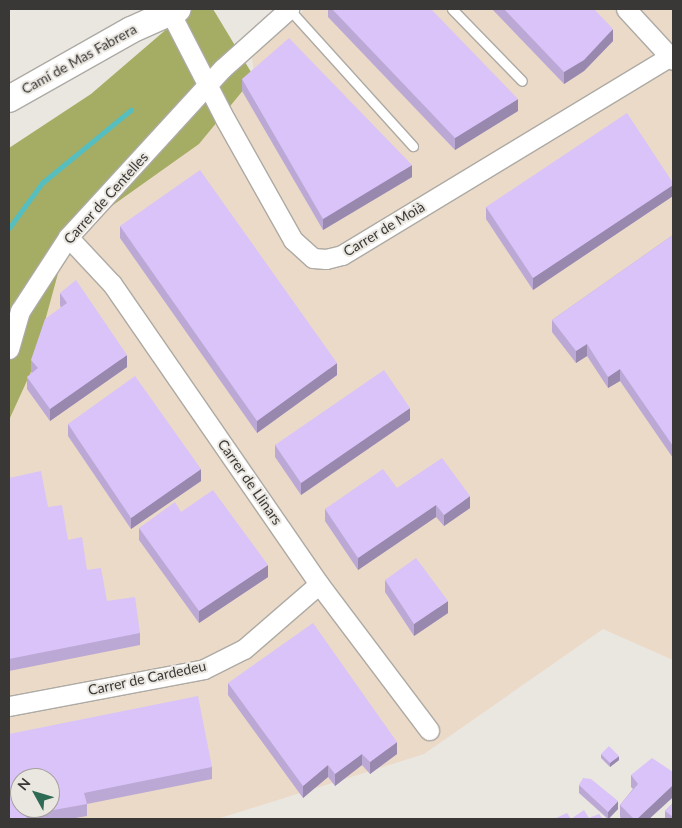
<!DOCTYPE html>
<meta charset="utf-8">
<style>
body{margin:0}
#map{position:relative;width:682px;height:828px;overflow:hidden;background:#eae6e0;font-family:Lato,sans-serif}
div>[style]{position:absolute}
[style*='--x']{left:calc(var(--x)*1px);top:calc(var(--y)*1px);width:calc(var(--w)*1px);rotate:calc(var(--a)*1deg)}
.industrial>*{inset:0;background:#ebdac8}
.forest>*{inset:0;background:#a5ac64}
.stream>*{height:4.5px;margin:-2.25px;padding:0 2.25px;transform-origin:2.25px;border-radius:2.25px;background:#57bec0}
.roads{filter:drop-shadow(1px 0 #adaaa4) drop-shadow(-1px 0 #adaaa4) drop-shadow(0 1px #adaaa4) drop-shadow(0 -1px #adaaa4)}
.lane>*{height:9px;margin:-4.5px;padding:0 4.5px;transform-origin:4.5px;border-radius:4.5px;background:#fff}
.street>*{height:19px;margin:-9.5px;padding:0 9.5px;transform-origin:9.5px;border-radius:9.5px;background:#fff}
.secondary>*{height:26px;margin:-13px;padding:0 13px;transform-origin:13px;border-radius:13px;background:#fff}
.wall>*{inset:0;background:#bba8d5}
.shaded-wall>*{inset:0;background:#9888ae}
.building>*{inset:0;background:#d9c3f8}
span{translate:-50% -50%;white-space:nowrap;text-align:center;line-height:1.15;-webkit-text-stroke:4px #eae6e0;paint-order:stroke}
.street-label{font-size:14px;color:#3a3836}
.frame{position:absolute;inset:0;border:10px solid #3a3836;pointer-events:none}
.north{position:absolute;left:10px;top:768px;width:50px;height:50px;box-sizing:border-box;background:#eae6e0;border:1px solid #a4a09c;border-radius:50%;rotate:309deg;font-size:14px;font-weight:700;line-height:20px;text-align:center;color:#3a3836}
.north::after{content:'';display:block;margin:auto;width:18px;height:22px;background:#2f6a54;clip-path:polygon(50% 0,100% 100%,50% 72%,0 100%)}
</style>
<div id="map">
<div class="industrial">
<div style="clip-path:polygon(evenodd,305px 9px,673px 9px,673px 660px,603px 629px,424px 754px,217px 819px,9px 819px,9px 349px,68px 237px,254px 77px,252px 55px,305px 9px,20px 778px,50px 778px,50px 808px,20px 808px,20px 778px)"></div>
</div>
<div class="forest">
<div style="clip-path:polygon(190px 9px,213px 9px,254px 77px,199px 144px,68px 237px,31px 372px,9px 420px,9px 148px,91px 94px)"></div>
</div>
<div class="stream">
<div style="--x:9;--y:228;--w:56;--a:-53.7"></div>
<div style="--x:42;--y:183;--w:115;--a:-39.4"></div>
</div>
<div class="roads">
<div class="lane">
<div style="--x:289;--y:9;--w:185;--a:47.9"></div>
<div style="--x:452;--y:9;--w:100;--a:45.8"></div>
</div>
<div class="street">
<div style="--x:626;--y:9;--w:69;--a:47.3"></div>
<div style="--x:170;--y:12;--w:120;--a:62.8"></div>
<div style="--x:225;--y:119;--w:139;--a:60.7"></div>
<div style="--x:293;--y:240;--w:27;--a:42"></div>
<div style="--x:313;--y:258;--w:13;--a:4"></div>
<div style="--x:326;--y:259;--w:16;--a:-14"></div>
<div style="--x:342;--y:255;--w:384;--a:-31.2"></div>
<div style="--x:68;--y:237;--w:64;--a:46.9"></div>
<div style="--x:112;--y:284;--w:364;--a:55.4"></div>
<div style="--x:319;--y:584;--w:183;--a:53"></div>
<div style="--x:9;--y:349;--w:40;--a:-74"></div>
<div style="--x:20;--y:311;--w:88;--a:-57"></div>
<div style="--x:68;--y:237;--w:229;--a:-47.5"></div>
<div style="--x:223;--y:68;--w:89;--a:-41.8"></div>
<div style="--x:9;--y:706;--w:198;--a:-10.7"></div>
<div style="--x:204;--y:669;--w:45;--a:-26.6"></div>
<div style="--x:244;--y:649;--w:99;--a:-40.9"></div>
</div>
<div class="secondary">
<div style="--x:9;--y:99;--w:140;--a:-29.5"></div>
<div style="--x:131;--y:30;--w:51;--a:-24.1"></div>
</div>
</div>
<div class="wall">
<div style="clip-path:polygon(328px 9px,332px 9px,518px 111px,455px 150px,328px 17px)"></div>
<div style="clip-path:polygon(492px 9px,594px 9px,613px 41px,584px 71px,564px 84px)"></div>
<div style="clip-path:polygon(242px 79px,412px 177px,323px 230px,242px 91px)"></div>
<div style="clip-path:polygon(673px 183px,673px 196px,533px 290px,486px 219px,486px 207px)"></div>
<div style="clip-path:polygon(120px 226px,337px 375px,257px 433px,120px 238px)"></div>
<div style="clip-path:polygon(673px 235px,673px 458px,620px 381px,608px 388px,587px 356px,576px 363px,552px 332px,552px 320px)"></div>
<div style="clip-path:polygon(60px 293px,127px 367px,50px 421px,27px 389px,27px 377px,32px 373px,31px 372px,31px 360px,61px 308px,60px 305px)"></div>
<div style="clip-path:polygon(410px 420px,301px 495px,275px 457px,275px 445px)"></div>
<div style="clip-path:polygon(68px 424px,201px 481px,131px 529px,68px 436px)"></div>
<div style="clip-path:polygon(9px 478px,48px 507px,68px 540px,107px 601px,140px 633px,140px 645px,9px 671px)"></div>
<div style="clip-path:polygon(397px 488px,470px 508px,444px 526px,436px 517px,358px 570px,325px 521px,325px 509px)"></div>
<div style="clip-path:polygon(139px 528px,268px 577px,199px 623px,139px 540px)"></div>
<div style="clip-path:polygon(385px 580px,448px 613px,414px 636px,385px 592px)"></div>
<div style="clip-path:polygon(228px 683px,397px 754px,370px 774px,362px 765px,335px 786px,328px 777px,303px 798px,228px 695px)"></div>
<div style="clip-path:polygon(9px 734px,212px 767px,212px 779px,87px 804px,87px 816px,70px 819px,9px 819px)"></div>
<div style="clip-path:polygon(601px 754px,619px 760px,610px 767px,601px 758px)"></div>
<div style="clip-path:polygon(673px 772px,673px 799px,672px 798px,649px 819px,622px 819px,620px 817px,620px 805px,633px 789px,631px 787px,631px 775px)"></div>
<div style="clip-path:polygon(579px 785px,618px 809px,609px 819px,608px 819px,579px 793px)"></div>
<div style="clip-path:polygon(673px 803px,673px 819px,665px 819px,665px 811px)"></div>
</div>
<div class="shaded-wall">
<div style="clip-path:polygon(613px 29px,613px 41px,584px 71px,564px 84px,564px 72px)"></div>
<div style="clip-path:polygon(518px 99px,518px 111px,455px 150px,455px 138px)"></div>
<div style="clip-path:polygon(412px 165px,412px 177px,323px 230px,323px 219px)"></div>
<div style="clip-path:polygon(673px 185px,673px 196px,533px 290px,533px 278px)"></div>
<div style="clip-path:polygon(587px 344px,587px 356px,576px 363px,576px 351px)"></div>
<div style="clip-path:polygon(127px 355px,127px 367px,50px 421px,50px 409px)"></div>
<div style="clip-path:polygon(337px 363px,337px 375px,257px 433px,257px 421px)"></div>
<div style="clip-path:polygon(620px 369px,620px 381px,608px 388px,608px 377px)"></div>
<div style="clip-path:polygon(410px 408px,410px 420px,301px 495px,301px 483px)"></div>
<div style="clip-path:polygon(201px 469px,201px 481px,131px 529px,131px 518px)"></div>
<div style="clip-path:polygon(470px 496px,470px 508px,444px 526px,444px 515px)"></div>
<div style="clip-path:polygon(436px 505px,436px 517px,358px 570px,358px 558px)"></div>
<div style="clip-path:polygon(268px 565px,268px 577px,199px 623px,199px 611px)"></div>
<div style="clip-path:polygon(448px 601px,448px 613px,414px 636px,414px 624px)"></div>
<div style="clip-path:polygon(397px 742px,397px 754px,370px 774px,370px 762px)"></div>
<div style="clip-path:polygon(362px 754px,362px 765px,335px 786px,335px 774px)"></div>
<div style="clip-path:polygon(619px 756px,619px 760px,610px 767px,610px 763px)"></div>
<div style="clip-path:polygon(328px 765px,328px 777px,303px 798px,303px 786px)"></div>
<div style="clip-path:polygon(672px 786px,672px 798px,649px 819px,637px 819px)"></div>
<div style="clip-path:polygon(618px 801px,618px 809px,608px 819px,608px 812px)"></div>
</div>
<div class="building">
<div style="clip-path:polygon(332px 9px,431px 9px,518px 99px,455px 138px)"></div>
<div style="clip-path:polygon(504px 9px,594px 9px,613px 29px,584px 60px,564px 72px)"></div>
<div style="clip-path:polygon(289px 38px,412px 165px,323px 219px,242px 79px)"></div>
<div style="clip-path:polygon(627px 113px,673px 183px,673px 185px,533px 278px,486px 207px)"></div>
<div style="clip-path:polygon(200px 170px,337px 363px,257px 421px,120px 226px)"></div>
<div style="clip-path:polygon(673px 235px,673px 446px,620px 369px,608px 377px,587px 344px,576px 351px,552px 320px)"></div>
<div style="clip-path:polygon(76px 280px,127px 355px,50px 409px,27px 377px,38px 368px,31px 360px,45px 319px,67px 303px,60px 293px)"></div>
<div style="clip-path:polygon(384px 370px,410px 408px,301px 483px,275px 445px)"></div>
<div style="clip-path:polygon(135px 376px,201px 469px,131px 518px,68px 424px)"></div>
<div style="clip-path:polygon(442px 458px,470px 496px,444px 515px,436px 505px,358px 558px,325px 509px,383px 469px,397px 488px)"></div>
<div style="clip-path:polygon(41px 471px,48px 507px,62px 505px,68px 540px,82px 537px,87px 570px,101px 568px,107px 601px,135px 597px,140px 633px,9px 659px,9px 478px)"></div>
<div style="clip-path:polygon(213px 490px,268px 565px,199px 611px,139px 528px,175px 502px,181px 512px)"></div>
<div style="clip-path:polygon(416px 558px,448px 601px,414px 624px,385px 580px)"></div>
<div style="clip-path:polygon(313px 623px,397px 742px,370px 762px,362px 754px,335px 774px,328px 765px,303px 786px,228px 683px)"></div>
<div style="clip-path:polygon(evenodd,198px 696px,212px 767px,84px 793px,87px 804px,26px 815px,27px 819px,9px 819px,9px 734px,198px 696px,20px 778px,50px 778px,50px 808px,20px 808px,20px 778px)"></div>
<div style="clip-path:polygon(609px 746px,619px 756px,610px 763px,601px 754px)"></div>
<div style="clip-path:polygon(652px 758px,673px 772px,673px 787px,672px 786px,637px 819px,634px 819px,620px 805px,638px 784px,631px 775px)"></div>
<div style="clip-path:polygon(583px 778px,591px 779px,618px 801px,608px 812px,579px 785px)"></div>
<div style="clip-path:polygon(673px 803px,673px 817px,665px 811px)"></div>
<div style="clip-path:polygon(584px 810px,589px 818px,599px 814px,603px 819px,554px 819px,567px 813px,571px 819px)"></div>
</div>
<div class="street-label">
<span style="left:79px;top:59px;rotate:-29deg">Camí de Mas Fabrera</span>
<span style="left:106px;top:198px;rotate:-48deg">Carrer de Centelles</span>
<span style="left:384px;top:229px;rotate:-31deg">Carrer de Moià</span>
<span style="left:250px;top:482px;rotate:55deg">Carrer de Llinars</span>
<span style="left:147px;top:678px;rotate:-12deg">Carrer de Cardedeu</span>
</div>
<div class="frame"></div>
<div class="north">N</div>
</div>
